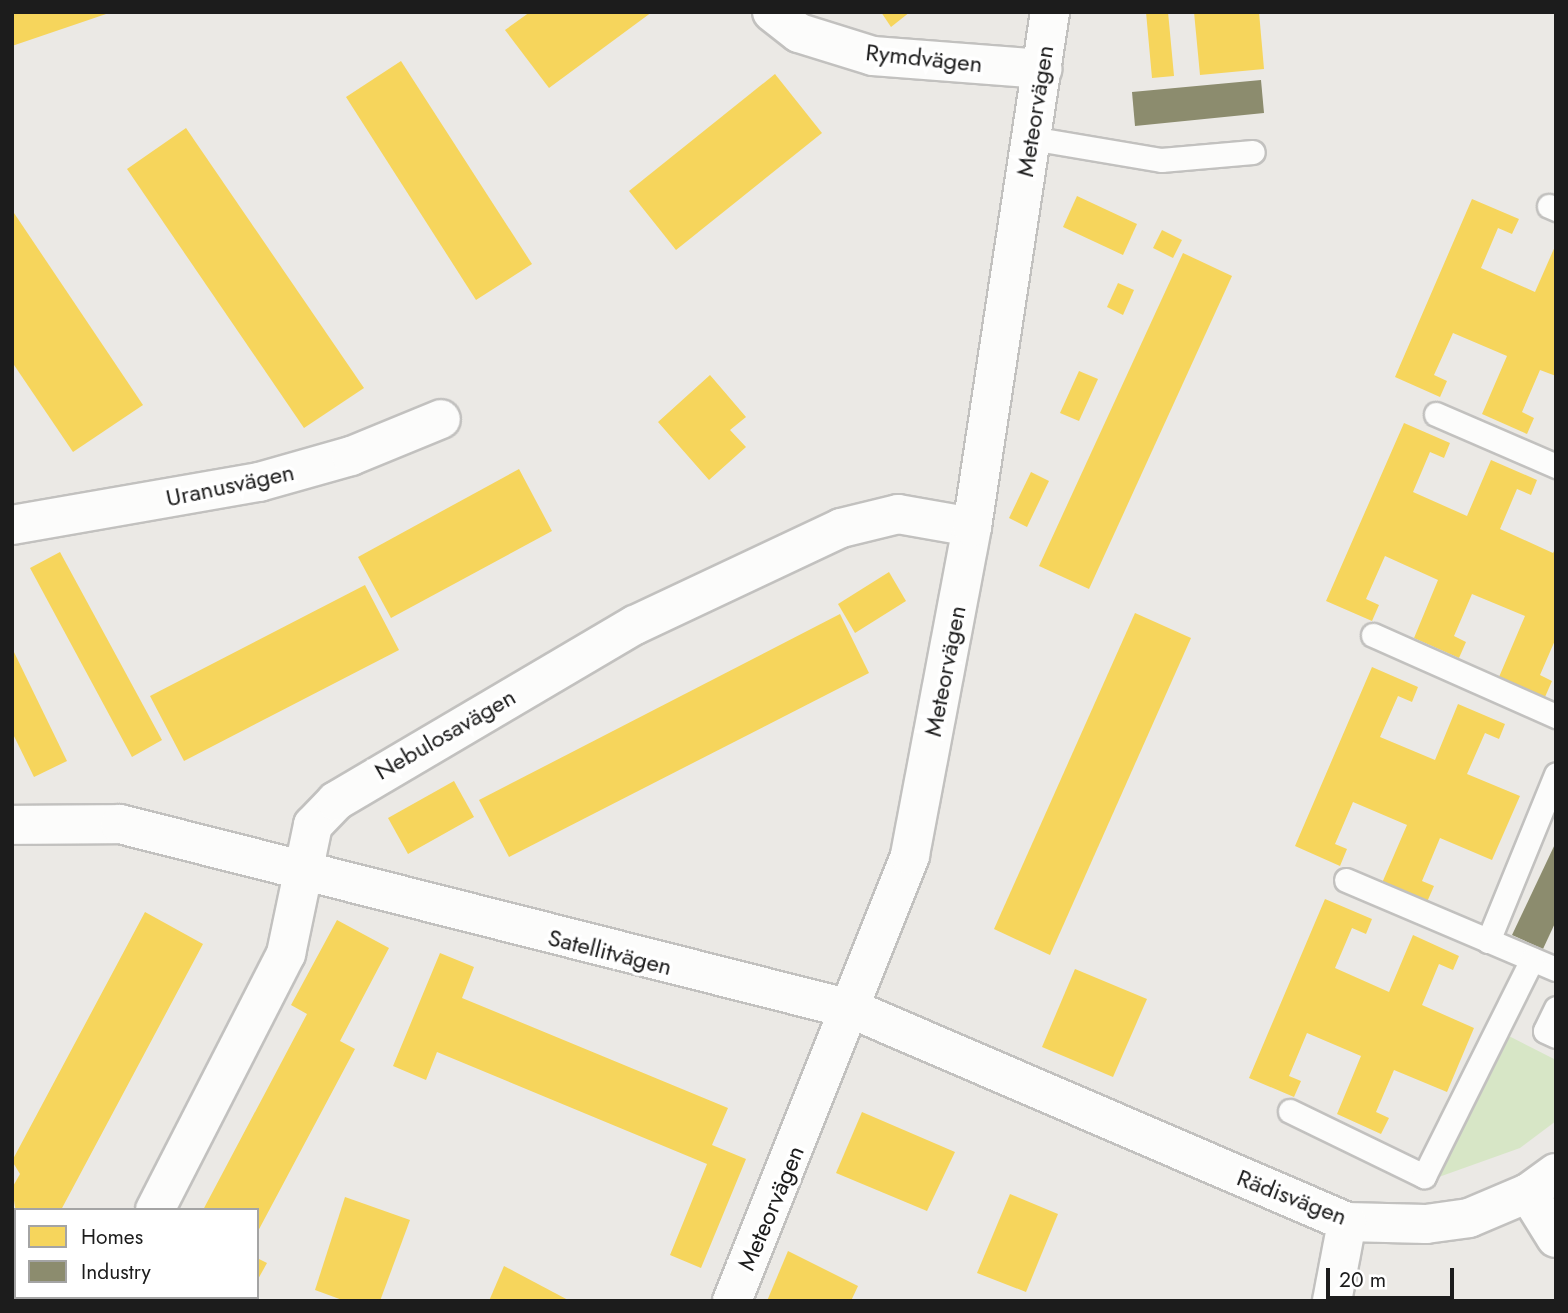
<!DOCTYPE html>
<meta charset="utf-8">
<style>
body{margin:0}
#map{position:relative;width:1568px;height:1313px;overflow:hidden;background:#ebe9e5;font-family:Jost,sans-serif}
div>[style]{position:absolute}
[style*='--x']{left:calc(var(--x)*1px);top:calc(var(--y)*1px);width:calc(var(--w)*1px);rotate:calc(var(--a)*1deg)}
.grass>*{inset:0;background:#d7e6c6}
.homes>*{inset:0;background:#f6d55c}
.industry>*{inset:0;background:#8c8c6e}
.roads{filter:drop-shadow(2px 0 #c2c1bf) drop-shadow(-2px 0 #c2c1bf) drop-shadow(0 2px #c2c1bf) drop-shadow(0 -2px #c2c1bf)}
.lane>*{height:23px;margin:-11.5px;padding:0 11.5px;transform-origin:11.5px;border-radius:11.5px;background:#fcfcfb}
.street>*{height:38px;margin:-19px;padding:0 19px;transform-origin:19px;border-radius:19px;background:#fcfcfb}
span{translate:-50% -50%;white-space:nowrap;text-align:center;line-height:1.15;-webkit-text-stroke:7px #fff;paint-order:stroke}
.street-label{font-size:24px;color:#1c1c1c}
.frame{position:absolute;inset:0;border:14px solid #1c1c1c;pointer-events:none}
.legend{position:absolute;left:14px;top:1208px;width:245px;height:91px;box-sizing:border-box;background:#fff;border:2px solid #a4a4a4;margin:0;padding:9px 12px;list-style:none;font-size:21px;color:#1c1c1c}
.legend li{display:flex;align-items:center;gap:14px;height:35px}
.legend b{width:35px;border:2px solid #a4a4a4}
.scale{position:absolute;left:1326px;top:1268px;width:128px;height:32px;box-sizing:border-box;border:4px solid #1c1c1c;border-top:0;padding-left:9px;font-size:21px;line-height:24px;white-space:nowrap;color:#1c1c1c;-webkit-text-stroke:5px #fff;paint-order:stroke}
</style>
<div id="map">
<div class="grass">
<div style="clip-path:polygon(1503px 1033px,1556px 1060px,1556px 1121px,1520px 1148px,1436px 1178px)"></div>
</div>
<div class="homes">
<div style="clip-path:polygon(12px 12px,109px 12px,109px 13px,12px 46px)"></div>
<div style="clip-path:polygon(530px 12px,652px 12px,549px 88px,505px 30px)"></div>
<div style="clip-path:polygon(881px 12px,910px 12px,891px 27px)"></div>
<div style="clip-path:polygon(1146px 12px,1168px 12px,1174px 76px,1152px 78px)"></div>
<div style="clip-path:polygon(1194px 12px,1259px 12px,1264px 69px,1200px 75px)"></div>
<div style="clip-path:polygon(401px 61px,532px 264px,476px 300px,346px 97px)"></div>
<div style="clip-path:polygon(775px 74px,822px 133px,676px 250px,629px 191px)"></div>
<div style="clip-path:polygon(186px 128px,364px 388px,304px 428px,127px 169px)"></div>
<div style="clip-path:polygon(1077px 196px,1137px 224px,1123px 255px,1063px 227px)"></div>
<div style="clip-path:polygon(1472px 199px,1519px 219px,1512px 234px,1498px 228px,1481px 268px,1535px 292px,1556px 244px,1556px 376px,1540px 370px,1522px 412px,1534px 418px,1527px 434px,1482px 414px,1507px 356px,1453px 333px,1434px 375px,1447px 381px,1440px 397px,1395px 377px)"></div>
<div style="clip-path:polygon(12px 210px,143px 405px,73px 452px,12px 362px)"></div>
<div style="clip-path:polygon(1162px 230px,1182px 240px,1173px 258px,1153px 248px)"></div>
<div style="clip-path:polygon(1183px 253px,1232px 276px,1089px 589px,1039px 566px)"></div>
<div style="clip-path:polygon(1118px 283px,1134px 290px,1123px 315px,1107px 307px)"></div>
<div style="clip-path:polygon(1079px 371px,1098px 379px,1079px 421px,1060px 413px)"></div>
<div style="clip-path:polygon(710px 375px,746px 417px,730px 430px,746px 447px,709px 480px,658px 422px)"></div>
<div style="clip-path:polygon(1404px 423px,1450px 443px,1444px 458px,1430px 452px,1413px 492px,1467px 516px,1491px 460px,1537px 480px,1531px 495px,1517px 489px,1500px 529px,1553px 553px,1556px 547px,1556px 638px,1540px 675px,1552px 681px,1545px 697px,1499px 677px,1525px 616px,1472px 594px,1454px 636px,1466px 642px,1459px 658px,1414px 638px,1438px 580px,1385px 556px,1366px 599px,1379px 605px,1372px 621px,1326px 601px)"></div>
<div style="clip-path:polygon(519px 469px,552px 531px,391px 618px,358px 557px)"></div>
<div style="clip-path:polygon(1031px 472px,1049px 481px,1027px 527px,1009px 518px)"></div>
<div style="clip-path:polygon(60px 552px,162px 740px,132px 757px,30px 568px)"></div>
<div style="clip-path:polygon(889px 572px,906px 601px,855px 633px,838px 604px)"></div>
<div style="clip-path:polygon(365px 585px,399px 650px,184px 761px,150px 696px)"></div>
<div style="clip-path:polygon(1135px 613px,1191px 638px,1050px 955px,994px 929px)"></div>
<div style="clip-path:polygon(840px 614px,869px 673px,509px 857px,479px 800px)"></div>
<div style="clip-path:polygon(12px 648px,67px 761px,34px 777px,12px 732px)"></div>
<div style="clip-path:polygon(1372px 667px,1418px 687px,1412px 702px,1398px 696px,1380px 737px,1435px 760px,1458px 704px,1505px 724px,1499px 739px,1485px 733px,1467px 774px,1520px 796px,1492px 860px,1440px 838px,1422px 881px,1434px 886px,1427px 902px,1382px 883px,1407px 825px,1353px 802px,1335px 844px,1347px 849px,1340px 866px,1295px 846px)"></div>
<div style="clip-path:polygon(454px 781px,474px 817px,408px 854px,388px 818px)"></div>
<div style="clip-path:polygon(1325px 899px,1372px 919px,1366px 934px,1352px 928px,1335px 968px,1389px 992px,1413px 935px,1459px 956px,1453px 970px,1439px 964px,1422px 1005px,1474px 1028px,1447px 1092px,1394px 1070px,1376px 1112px,1389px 1118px,1381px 1134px,1337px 1114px,1361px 1056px,1307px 1033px,1289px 1076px,1301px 1081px,1294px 1097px,1249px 1078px)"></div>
<div style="clip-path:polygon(145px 912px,203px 944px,61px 1210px,16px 1213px,12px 1188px,20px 1174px,12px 1161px)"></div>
<div style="clip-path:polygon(337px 920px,389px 948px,340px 1041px,355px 1049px,257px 1233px,257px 1210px,203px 1210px,307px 1014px,291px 1005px)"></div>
<div style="clip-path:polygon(440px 953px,474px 967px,462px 998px,728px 1108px,712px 1145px,746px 1159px,701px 1268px,670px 1255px,707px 1164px,437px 1052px,426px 1080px,393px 1066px)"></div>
<div style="clip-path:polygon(1075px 969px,1147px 999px,1113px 1077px,1042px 1047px)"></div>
<div style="clip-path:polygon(862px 1112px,955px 1152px,927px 1211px,836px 1173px)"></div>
<div style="clip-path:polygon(1010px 1194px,1058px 1214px,1026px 1292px,977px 1273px)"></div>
<div style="clip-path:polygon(345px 1197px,410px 1220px,380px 1301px,345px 1301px,315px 1290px)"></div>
<div style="clip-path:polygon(788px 1251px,858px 1286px,851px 1301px,767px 1301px)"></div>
<div style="clip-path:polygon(257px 1258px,267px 1263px,257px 1281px)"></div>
<div style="clip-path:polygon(504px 1266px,570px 1301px,489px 1301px)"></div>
</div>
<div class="industry">
<div style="clip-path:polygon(1261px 80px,1264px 113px,1135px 126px,1132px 92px)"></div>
<div style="clip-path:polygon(1556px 842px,1556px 921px,1543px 949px,1512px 935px)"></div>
</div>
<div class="roads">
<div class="lane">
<div style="--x:1031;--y:138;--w:132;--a:9.6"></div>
<div style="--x:1161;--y:160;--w:92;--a:-5"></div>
<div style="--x:1549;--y:206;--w:8;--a:23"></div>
<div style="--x:1436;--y:414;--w:131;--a:23.4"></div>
<div style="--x:1373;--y:635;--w:200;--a:23.9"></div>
<div style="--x:1346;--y:880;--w:228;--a:23"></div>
<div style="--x:1488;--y:941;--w:180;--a:-67.8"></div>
<div style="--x:1556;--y:1008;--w:25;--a:116"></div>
<div style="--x:1545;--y:1031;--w:12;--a:24"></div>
<div style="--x:1290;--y:1111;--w:149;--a:25.9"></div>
<div style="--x:1424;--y:1176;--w:242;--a:-63.5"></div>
</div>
<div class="street">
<div style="--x:772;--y:12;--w:34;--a:38"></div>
<div style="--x:799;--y:33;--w:77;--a:17.3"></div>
<div style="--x:873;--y:56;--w:170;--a:4.4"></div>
<div style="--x:12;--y:525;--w:251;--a:-9.9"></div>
<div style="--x:259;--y:482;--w:96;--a:-15.8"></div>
<div style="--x:351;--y:456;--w:97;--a:-22.3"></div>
<div style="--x:12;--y:825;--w:108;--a:-0.5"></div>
<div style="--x:120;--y:824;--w:757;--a:14.22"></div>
<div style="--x:854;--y:1010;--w:537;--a:23.27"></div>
<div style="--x:1347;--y:1222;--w:79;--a:1.5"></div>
<div style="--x:1426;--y:1224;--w:43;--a:-7.9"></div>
<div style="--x:1469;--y:1218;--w:64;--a:-23"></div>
<div style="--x:1528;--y:1193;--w:34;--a:-36"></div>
<div style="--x:1528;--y:1193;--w:53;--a:58.1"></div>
<div style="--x:155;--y:1210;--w:288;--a:-62.9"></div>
<div style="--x:286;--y:954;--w:132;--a:-78.2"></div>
<div style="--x:313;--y:825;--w:33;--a:-46"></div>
<div style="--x:336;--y:801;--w:347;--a:-30.5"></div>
<div style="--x:635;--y:625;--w:228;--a:-25.2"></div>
<div style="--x:841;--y:528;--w:59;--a:-13.8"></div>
<div style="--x:898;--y:514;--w:75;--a:10"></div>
<div style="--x:12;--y:1265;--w:4;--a:0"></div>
<div style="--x:732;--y:1301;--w:480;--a:-68.2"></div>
<div style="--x:910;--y:855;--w:334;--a:-79.3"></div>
<div style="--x:972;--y:527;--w:521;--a:-81.39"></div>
<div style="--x:1332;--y:1301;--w:80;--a:-79.2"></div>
</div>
</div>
<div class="street-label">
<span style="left:924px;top:58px;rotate:6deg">Rymdvägen</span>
<span style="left:1035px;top:111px;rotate:-81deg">Meteorvägen</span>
<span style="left:230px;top:485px;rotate:-12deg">Uranusvägen</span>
<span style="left:945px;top:671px;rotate:-79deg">Meteorvägen</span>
<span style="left:445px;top:734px;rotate:-30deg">Nebulosavägen</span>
<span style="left:610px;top:952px;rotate:14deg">Satellitvägen</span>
<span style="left:1292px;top:1197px;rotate:21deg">Rädisvägen</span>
<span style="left:771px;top:1208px;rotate:-67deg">Meteorvägen</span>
</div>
<div class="frame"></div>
<ul class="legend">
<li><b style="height:19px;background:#f6d55c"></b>Homes</li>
<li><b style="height:19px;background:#8c8c6e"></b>Industry</li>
</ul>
<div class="scale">20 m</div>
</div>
